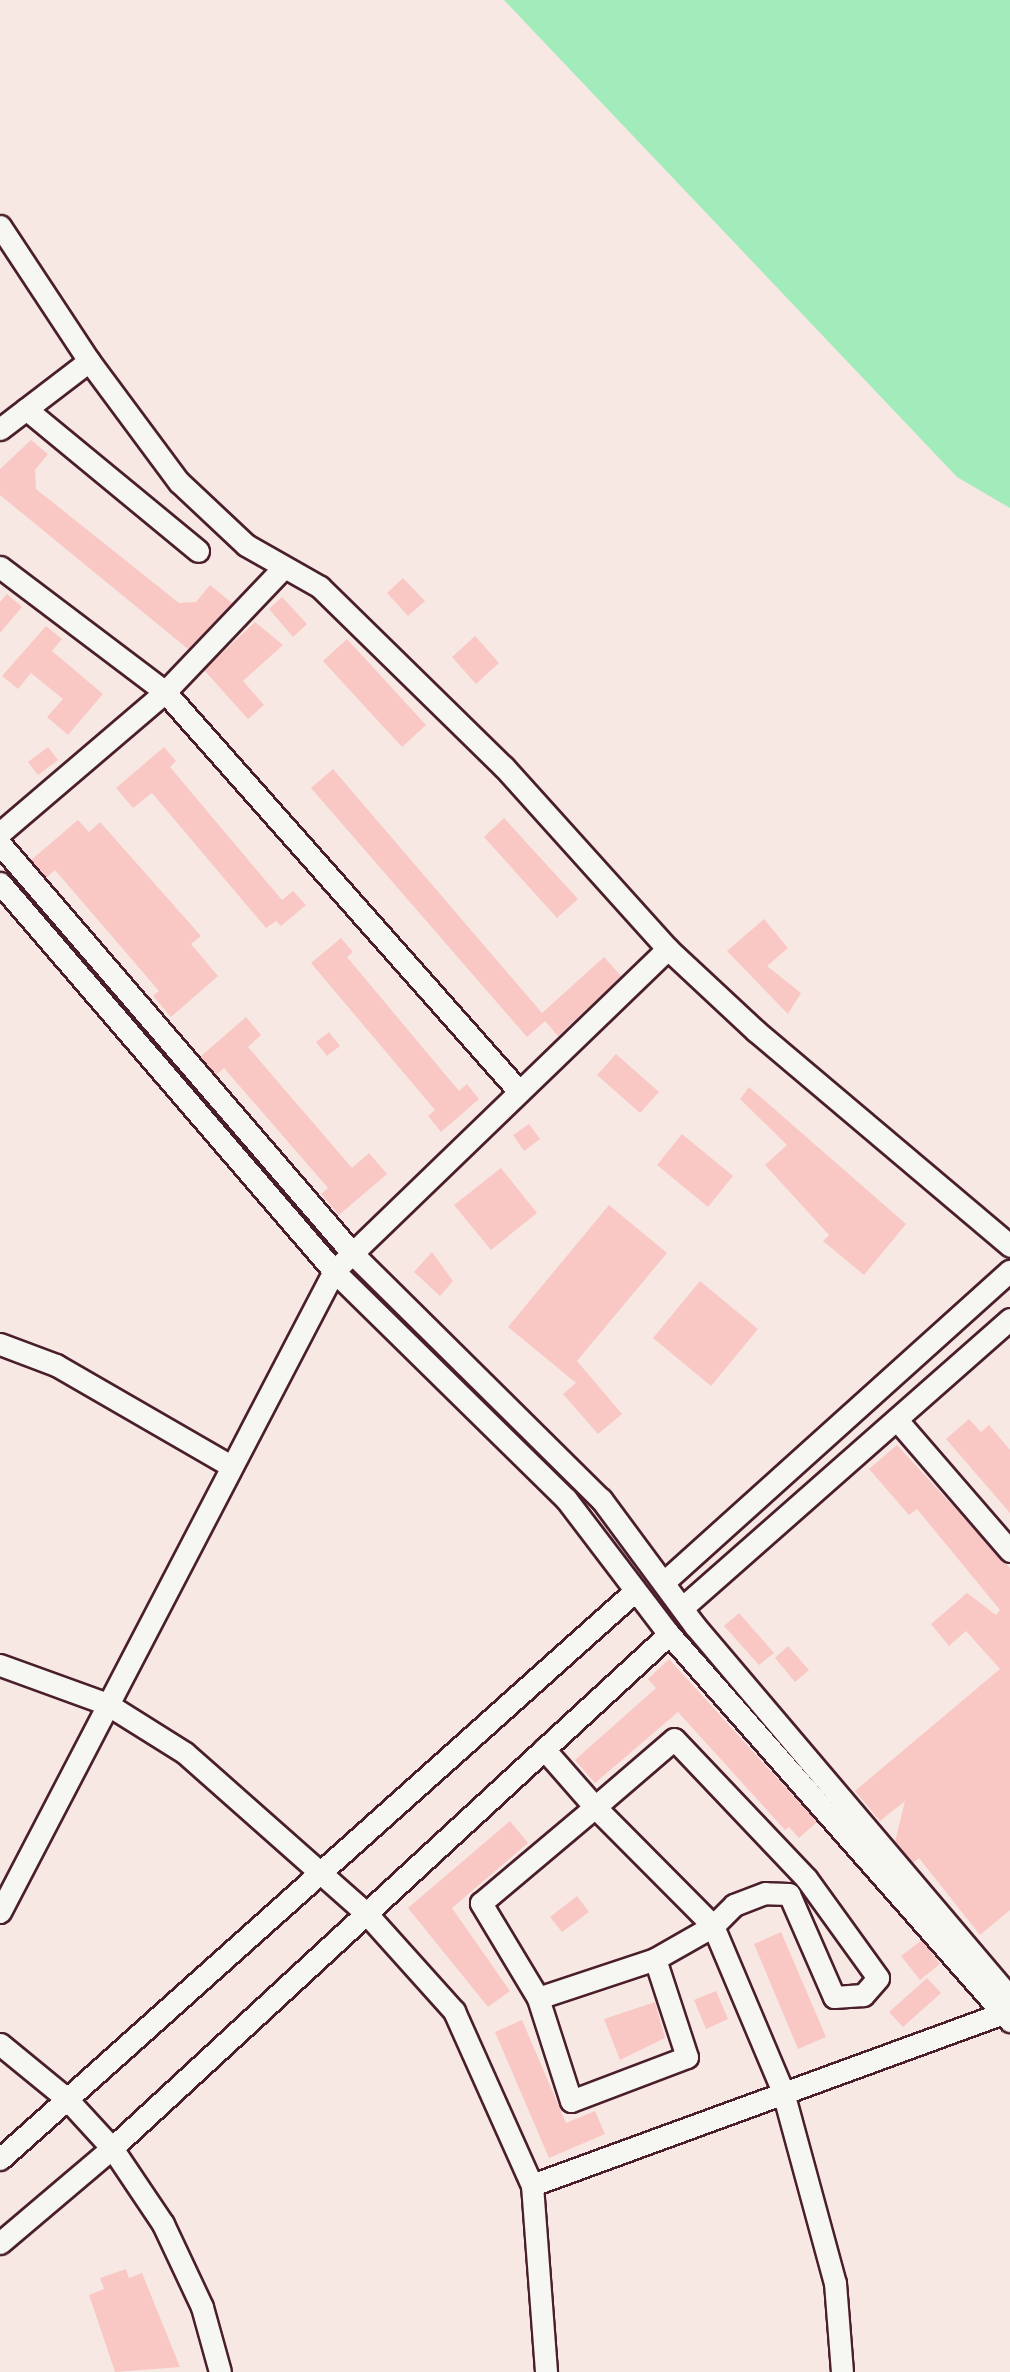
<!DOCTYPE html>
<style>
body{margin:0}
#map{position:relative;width:1010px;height:2372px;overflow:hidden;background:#f7e8e4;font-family:Kalam,sans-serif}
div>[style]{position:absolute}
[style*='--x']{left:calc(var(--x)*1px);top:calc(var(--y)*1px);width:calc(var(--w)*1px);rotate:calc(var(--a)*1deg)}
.green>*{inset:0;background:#a2ebba}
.building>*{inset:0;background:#f9c8c5}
.roads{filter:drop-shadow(2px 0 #4a1f2b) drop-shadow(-2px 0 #4a1f2b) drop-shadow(0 2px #4a1f2b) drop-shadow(0 -2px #4a1f2b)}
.minor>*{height:21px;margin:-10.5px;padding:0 10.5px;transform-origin:10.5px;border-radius:10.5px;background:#f6f6f2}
span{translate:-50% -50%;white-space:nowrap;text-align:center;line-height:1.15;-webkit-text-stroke:5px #f6f6f2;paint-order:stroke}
</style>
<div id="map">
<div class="green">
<div style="clip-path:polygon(504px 0,1010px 0,1010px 508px,957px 477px)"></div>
</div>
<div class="building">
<div style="clip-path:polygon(31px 440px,48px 454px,35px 470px,36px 489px,179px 603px,196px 602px,210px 585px,232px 603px,188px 649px,0 495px,0 469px)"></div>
<div style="clip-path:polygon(403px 578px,425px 601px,408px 616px,387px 593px)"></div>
<div style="clip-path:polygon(7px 594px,22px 607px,0 633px,0 602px)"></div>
<div style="clip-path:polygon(282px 597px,307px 624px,293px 637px,269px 609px)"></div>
<div style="clip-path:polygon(255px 622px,283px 645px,243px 681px,264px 705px,248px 719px,204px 670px)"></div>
<div style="clip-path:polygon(46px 626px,62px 639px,52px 651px,103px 694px,68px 735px,47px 717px,63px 699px,31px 673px,18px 689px,2px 676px)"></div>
<div style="clip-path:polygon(475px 636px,499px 663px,476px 684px,452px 657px)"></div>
<div style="clip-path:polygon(347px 639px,426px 725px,402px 747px,323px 661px)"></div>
<div style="clip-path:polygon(48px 747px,58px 760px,38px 775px,28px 762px)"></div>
<div style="clip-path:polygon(164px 747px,176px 761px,170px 767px,282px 900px,293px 891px,306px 905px,281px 926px,276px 921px,266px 928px,152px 793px,133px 808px,116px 788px)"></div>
<div style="clip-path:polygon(333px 769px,542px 1013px,604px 957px,621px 976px,558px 1036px,545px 1021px,527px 1037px,311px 788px)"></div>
<div style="clip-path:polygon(504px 818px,578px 899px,557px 918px,484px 837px)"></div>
<div style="clip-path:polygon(78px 820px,89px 832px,100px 822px,201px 936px,191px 944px,218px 976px,171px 1017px,153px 996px,159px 991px,55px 870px,46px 878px,31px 860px)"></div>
<div style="clip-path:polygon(764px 919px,788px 948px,767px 966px,801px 993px,788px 1014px,727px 951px)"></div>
<div style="clip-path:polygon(341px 938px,353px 952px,347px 957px,459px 1091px,467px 1084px,479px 1099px,441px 1132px,428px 1116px,435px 1110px,311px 963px)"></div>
<div style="clip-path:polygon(246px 1017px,261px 1035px,248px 1047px,352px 1168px,369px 1153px,387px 1174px,339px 1215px,321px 1194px,328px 1188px,224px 1068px,216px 1075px,200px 1057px)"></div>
<div style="clip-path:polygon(329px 1032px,340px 1046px,327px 1056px,316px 1042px)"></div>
<div style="clip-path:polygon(616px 1054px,659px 1092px,640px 1113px,597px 1075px)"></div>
<div style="clip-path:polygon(749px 1087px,906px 1224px,864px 1275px,823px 1241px,829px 1235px,765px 1165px,787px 1145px,740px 1099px)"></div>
<div style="clip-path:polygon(529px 1124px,540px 1139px,524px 1151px,513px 1135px)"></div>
<div style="clip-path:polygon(682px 1134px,733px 1176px,708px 1207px,657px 1165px)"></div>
<div style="clip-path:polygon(501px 1168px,537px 1213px,491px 1250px,454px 1205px)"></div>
<div style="clip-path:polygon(609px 1205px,667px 1253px,577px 1361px,622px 1414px,598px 1434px,563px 1394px,576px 1383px,508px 1327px)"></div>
<div style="clip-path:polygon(432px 1252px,453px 1281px,440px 1296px,414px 1272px)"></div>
<div style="clip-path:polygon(700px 1281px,758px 1329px,711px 1386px,653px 1338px)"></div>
<div style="clip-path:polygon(969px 1419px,981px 1432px,989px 1425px,1010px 1450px,1010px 1513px,946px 1439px)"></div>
<div style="clip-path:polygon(897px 1445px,1010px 1568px,1010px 1910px,980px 1935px,919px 1858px,913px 1863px,895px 1842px,905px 1801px,880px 1821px,855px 1791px,1000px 1669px,966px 1631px,949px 1646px,931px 1624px,967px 1593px,996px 1615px,1000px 1610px,917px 1509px,909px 1515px,869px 1469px)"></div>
<div style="clip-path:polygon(739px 1613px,774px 1653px,759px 1665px,724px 1626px)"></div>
<div style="clip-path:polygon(788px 1646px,809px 1670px,795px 1682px,775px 1658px)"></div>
<div style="clip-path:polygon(669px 1659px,817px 1822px,799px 1838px,789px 1827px,785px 1830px,678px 1712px,595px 1783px,575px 1760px,656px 1688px,648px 1679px)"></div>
<div style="clip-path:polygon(510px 1821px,528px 1843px,452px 1908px,510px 1991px,488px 2007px,408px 1908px)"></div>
<div style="clip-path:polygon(577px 1896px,589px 1912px,562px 1932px,550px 1917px)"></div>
<div style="clip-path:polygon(781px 1932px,826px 2037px,798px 2049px,754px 1944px)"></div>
<div style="clip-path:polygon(922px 1940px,940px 1964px,920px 1980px,901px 1956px)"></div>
<div style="clip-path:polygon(927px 1978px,941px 1993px,903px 2027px,889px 2012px)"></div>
<div style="clip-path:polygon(716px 1991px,728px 2019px,706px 2029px,694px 2000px)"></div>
<div style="clip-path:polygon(655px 2002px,665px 2038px,620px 2060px,604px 2019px)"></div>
<div style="clip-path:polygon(522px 2020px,566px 2123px,595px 2111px,605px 2134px,549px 2158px,495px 2032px)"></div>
<div style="clip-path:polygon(126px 2269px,129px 2278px,142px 2273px,180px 2367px,115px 2372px,89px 2295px,104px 2289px,100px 2278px)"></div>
</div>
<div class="roads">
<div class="minor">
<div style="--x:0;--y:226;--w:162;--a:56.6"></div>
<div style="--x:89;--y:361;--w:151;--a:53.4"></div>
<div style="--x:179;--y:482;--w:92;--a:43.2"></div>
<div style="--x:246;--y:545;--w:85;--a:29.6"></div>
<div style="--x:320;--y:587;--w:257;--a:44.4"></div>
<div style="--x:504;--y:767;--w:245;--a:48"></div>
<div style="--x:668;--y:949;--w:120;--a:43"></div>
<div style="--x:756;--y:1031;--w:333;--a:40.2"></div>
<div style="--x:26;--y:409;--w:223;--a:39.5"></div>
<div style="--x:0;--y:429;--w:112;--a:-37.4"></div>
<div style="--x:0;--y:567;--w:207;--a:37.1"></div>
<div style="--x:165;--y:692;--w:531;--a:48.44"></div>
<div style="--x:0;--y:833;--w:217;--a:-40.5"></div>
<div style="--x:165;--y:692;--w:170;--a:-46.4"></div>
<div style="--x:0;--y:844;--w:541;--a:49.27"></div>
<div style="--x:353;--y:1254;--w:349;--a:44.7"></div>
<div style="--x:601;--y:1499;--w:158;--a:53.5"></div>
<div style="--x:695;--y:1626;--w:487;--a:49.7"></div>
<div style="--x:0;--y:883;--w:512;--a:49.28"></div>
<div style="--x:334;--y:1271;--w:325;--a:44.5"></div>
<div style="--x:566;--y:1499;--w:170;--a:52.7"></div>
<div style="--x:669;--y:1634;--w:516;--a:48.62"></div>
<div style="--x:0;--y:1344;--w:60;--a:20.6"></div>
<div style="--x:56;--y:1365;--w:202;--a:30"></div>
<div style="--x:897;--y:1420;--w:173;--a:49.2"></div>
<div style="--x:664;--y:1582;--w:465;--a:-42"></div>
<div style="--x:682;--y:1608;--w:437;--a:-41.4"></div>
<div style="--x:0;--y:1665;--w:114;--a:20"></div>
<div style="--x:107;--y:1704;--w:92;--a:32.1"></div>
<div style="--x:185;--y:1753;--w:242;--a:41.5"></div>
<div style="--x:366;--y:1913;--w:132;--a:48.1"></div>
<div style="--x:454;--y:2011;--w:191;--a:65.9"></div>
<div style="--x:532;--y:2185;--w:188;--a:85.7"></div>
<div style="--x:544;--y:1749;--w:77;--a:48.7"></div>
<div style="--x:595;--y:1807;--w:168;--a:45.2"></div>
<div style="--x:713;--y:1926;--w:67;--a:150.4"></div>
<div style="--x:655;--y:1959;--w:103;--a:71.9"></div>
<div style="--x:687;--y:2057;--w:124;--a:159.2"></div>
<div style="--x:571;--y:2101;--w:108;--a:-107.8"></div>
<div style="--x:538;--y:1998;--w:111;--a:-121"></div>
<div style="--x:481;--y:1903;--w:149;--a:-40.1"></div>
<div style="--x:595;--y:1807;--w:104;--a:-40.7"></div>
<div style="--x:674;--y:1739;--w:192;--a:46.5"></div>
<div style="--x:806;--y:1878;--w:123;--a:54.2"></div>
<div style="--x:878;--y:1978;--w:23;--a:131"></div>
<div style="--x:863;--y:1995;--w:29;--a:176"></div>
<div style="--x:834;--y:1997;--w:112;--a:-113.6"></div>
<div style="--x:789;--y:1894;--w:24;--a:-178"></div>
<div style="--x:765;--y:1893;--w:33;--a:159"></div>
<div style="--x:734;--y:1905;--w:30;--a:135"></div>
<div style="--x:713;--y:1926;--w:180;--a:67.1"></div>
<div style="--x:783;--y:2092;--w:198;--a:74.8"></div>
<div style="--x:835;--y:2283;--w:89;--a:85.5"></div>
<div style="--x:0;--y:1912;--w:723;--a:-62.48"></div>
<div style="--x:334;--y:1271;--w:464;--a:-44"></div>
<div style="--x:538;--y:1998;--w:123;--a:-18.4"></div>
<div style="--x:0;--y:2044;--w:85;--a:39.3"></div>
<div style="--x:66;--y:2098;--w:68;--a:47.4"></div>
<div style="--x:112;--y:2148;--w:92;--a:56.1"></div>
<div style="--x:163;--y:2224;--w:92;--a:64.8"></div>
<div style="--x:202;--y:2307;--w:67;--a:74.5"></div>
<div style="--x:0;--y:2159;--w:852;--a:-41.81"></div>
<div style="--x:532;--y:2185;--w:501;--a:-20.06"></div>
<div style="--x:0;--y:2243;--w:147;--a:-40.3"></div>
<div style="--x:112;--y:2148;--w:758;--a:-42.7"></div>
</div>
</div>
</div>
